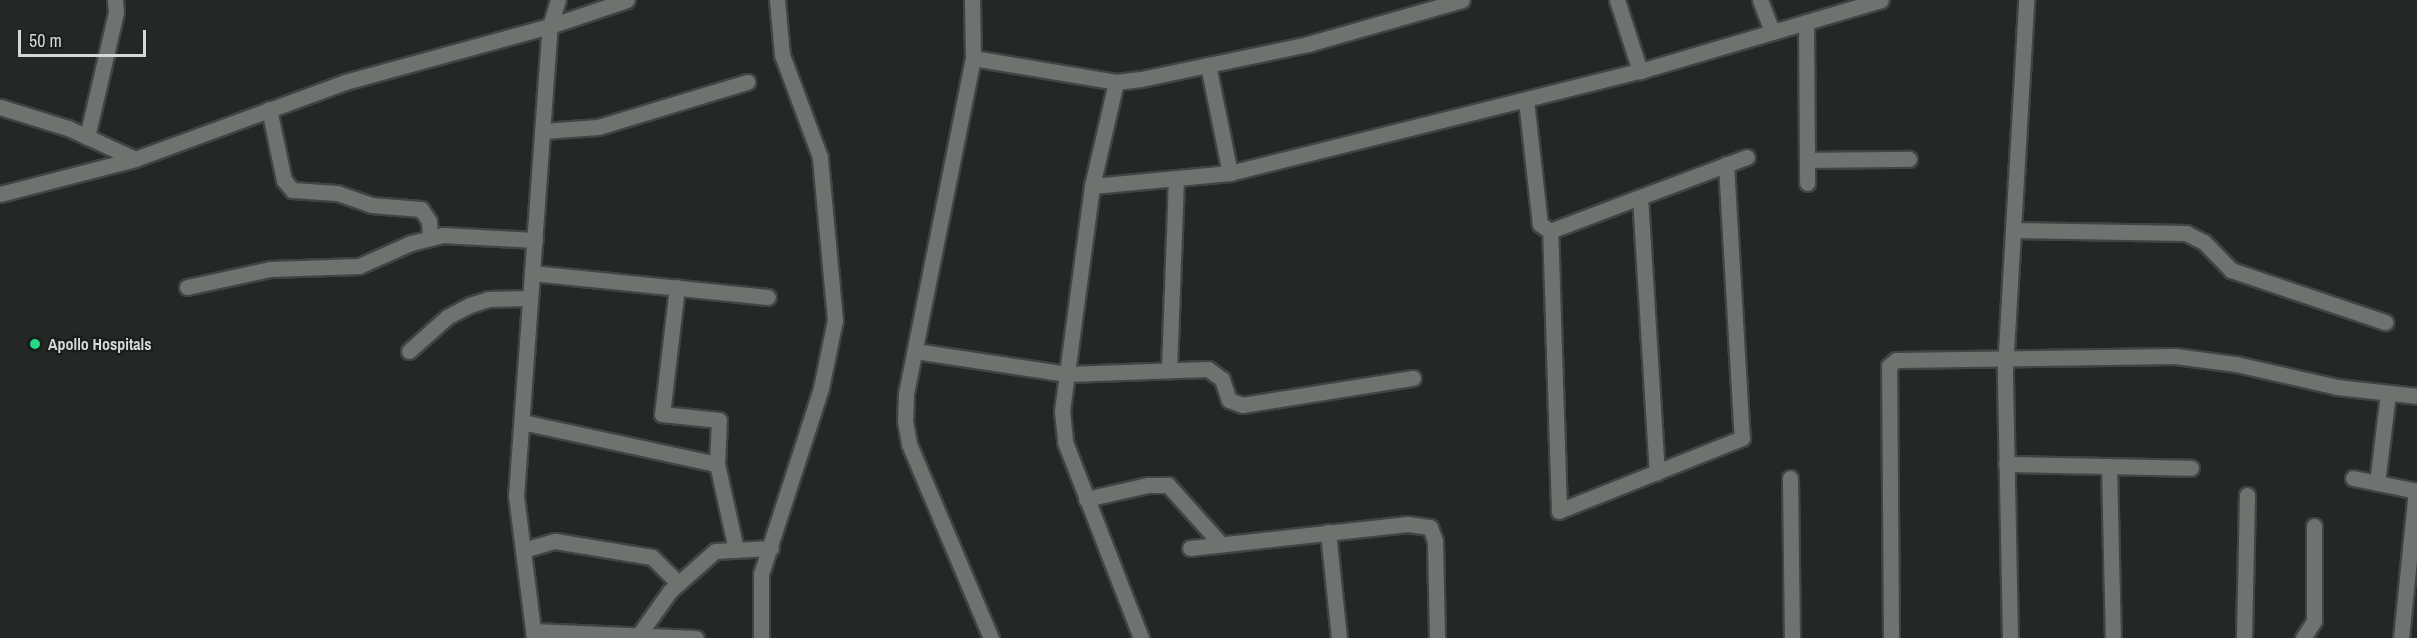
<!DOCTYPE html>
<style>
body{margin:0}
#map{position:relative;width:2417px;height:638px;overflow:hidden;background:#232725;font-family:"Archivo Narrow",sans-serif}
div>[style]{position:absolute}
[style*='--x']{left:calc(var(--x)*1px);top:calc(var(--y)*1px);width:calc(var(--w)*1px);rotate:calc(var(--a)*1deg)}
.roads{filter:drop-shadow(2px 0 #414442) drop-shadow(-2px 0 #414442) drop-shadow(0 2px #414442) drop-shadow(0 -2px #414442)}
.minor>*{height:15px;margin:-7.5px;padding:0 7.5px;transform-origin:7.5px;border-radius:7.5px;background:#6f7370}
.tertiary>*{height:15px;margin:-7.5px;padding:0 7.5px;transform-origin:7.5px;border-radius:7.5px;background:#6f7370}
.dots>*{width:16px;height:16px;translate:-50% -50%;box-sizing:border-box;border:3px solid #1a1e1b;border-radius:50%}
span{translate:-50% -50%;white-space:nowrap;text-align:center;line-height:1.15;-webkit-text-stroke:4.5px #1a1e1b;paint-order:stroke}
.poi-label{font-size:16px;color:#d6d8d7;font-weight:700}
.left{translate:0 -50%;text-align:left}
.scale{position:absolute;left:18px;top:30px;width:128px;height:27px;box-sizing:border-box;border:3px solid #d6d8d7;border-top:0;padding-left:8px;font-size:18px;line-height:21px;white-space:nowrap;color:#d6d8d7;-webkit-text-stroke:4px #1a1e1b;paint-order:stroke}
</style>
<div id="map">
<div class="roads">
<div class="minor">
<div style="--x:1617;--y:0;--w:75;--a:72.1"></div>
<div style="--x:1760;--y:0;--w:34;--a:69"></div>
<div style="--x:1806;--y:22;--w:161;--a:89.6"></div>
<div style="--x:973;--y:58;--w:145;--a:9.5"></div>
<div style="--x:1116;--y:82;--w:25;--a:-7"></div>
<div style="--x:1141;--y:79;--w:171;--a:-11.8"></div>
<div style="--x:1308;--y:44;--w:160;--a:-15.9"></div>
<div style="--x:1208;--y:65;--w:110;--a:78.5"></div>
<div style="--x:1116;--y:82;--w:107;--a:103"></div>
<div style="--x:1092;--y:186;--w:227;--a:97.6"></div>
<div style="--x:1062;--y:411;--w:31;--a:84"></div>
<div style="--x:1065;--y:442;--w:210;--a:68.8"></div>
<div style="--x:1526;--y:100;--w:125;--a:83.6"></div>
<div style="--x:1540;--y:224;--w:12;--a:35"></div>
<div style="--x:0;--y:107;--w:71;--a:17.2"></div>
<div style="--x:68;--y:128;--w:74;--a:24.8"></div>
<div style="--x:269;--y:109;--w:73;--a:78.1"></div>
<div style="--x:284;--y:180;--w:13;--a:51"></div>
<div style="--x:292;--y:190;--w:45;--a:3.8"></div>
<div style="--x:337;--y:193;--w:36;--a:19"></div>
<div style="--x:371;--y:205;--w:50;--a:4.6"></div>
<div style="--x:421;--y:209;--w:14;--a:56"></div>
<div style="--x:429;--y:221;--w:16;--a:86"></div>
<div style="--x:543;--y:131;--w:55;--a:-4.2"></div>
<div style="--x:598;--y:127;--w:156;--a:-16.8"></div>
<div style="--x:87;--y:137;--w:128;--a:-76.9"></div>
<div style="--x:116;--y:12;--w:12;--a:-95"></div>
<div style="--x:1807;--y:160;--w:102;--a:-0.6"></div>
<div style="--x:1726;--y:164;--w:274;--a:86.7"></div>
<div style="--x:1742;--y:438;--w:197;--a:158.3"></div>
<div style="--x:1559;--y:511;--w:280;--a:-91.8"></div>
<div style="--x:1550;--y:231;--w:96;--a:-20.7"></div>
<div style="--x:1640;--y:197;--w:114;--a:-20.5"></div>
<div style="--x:1092;--y:186;--w:139;--a:-5.4"></div>
<div style="--x:1230;--y:173;--w:422;--a:-14"></div>
<div style="--x:1640;--y:71;--w:251;--a:-16.4"></div>
<div style="--x:1640;--y:197;--w:276;--a:86.5"></div>
<div style="--x:2013;--y:230;--w:173;--a:1"></div>
<div style="--x:2186;--y:233;--w:20;--a:27"></div>
<div style="--x:2204;--y:242;--w:39;--a:46"></div>
<div style="--x:2231;--y:270;--w:163;--a:18.7"></div>
<div style="--x:532;--y:273;--w:237;--a:5.8"></div>
<div style="--x:187;--y:287;--w:85;--a:-12.2"></div>
<div style="--x:270;--y:269;--w:89;--a:-1.9"></div>
<div style="--x:359;--y:266;--w:57;--a:-23.9"></div>
<div style="--x:411;--y:243;--w:32;--a:-14"></div>
<div style="--x:442;--y:235;--w:93;--a:3.1"></div>
<div style="--x:677;--y:287;--w:128;--a:96.7"></div>
<div style="--x:662;--y:414;--w:57;--a:6"></div>
<div style="--x:719;--y:420;--w:44;--a:92.6"></div>
<div style="--x:409;--y:351;--w:51;--a:-41.8"></div>
<div style="--x:447;--y:317;--w:26;--a:-28"></div>
<div style="--x:470;--y:305;--w:19;--a:-18"></div>
<div style="--x:488;--y:299;--w:42;--a:-1.4"></div>
<div style="--x:915;--y:351;--w:154;--a:8.6"></div>
<div style="--x:1067;--y:374;--w:141;--a:-2"></div>
<div style="--x:1208;--y:369;--w:17;--a:36"></div>
<div style="--x:1222;--y:379;--w:22;--a:72"></div>
<div style="--x:1229;--y:400;--w:14;--a:21"></div>
<div style="--x:1242;--y:405;--w:173;--a:-9"></div>
<div style="--x:1169;--y:370;--w:191;--a:-87.9"></div>
<div style="--x:522;--y:422;--w:199;--a:12.2"></div>
<div style="--x:717;--y:464;--w:88;--a:77.5"></div>
<div style="--x:2006;--y:464;--w:185;--a:1.2"></div>
<div style="--x:2109;--y:466;--w:172;--a:88.7"></div>
<div style="--x:1790;--y:478;--w:160;--a:89.3"></div>
<div style="--x:2353;--y:478;--w:65;--a:11.5"></div>
<div style="--x:2377;--y:483;--w:90;--a:-83"></div>
<div style="--x:1086;--y:499;--w:64;--a:-12.7"></div>
<div style="--x:1148;--y:485;--w:20;--a:0"></div>
<div style="--x:1168;--y:485;--w:78;--a:48.1"></div>
<div style="--x:1328;--y:532;--w:107;--a:84.1"></div>
<div style="--x:1190;--y:548;--w:219;--a:-6.3"></div>
<div style="--x:1408;--y:524;--w:22;--a:8"></div>
<div style="--x:1430;--y:527;--w:15;--a:70"></div>
<div style="--x:1435;--y:541;--w:97;--a:88.8"></div>
<div style="--x:523;--y:550;--w:33;--a:-16"></div>
<div style="--x:555;--y:541;--w:98;--a:9.4"></div>
<div style="--x:652;--y:557;--w:37;--a:45"></div>
<div style="--x:533;--y:631;--w:163;--a:2.5"></div>
<div style="--x:638;--y:636;--w:55;--a:-54.6"></div>
<div style="--x:670;--y:591;--w:60;--a:-41.6"></div>
<div style="--x:715;--y:551;--w:56;--a:-3.1"></div>
<div style="--x:761;--y:638;--w:64;--a:-90"></div>
<div style="--x:761;--y:574;--w:195;--a:-72.1"></div>
<div style="--x:821;--y:388;--w:69;--a:-78.4"></div>
<div style="--x:835;--y:320;--w:164;--a:-95.3"></div>
<div style="--x:820;--y:157;--w:109;--a:-110.4"></div>
<div style="--x:782;--y:55;--w:55;--a:-95.2"></div>
<div style="--x:1891;--y:638;--w:272;--a:-90.4"></div>
<div style="--x:1889;--y:366;--w:9;--a:-41"></div>
<div style="--x:1896;--y:360;--w:279;--a:-0.8"></div>
<div style="--x:2175;--y:356;--w:62;--a:7.5"></div>
<div style="--x:2236;--y:364;--w:104;--a:12.8"></div>
<div style="--x:2337;--y:387;--w:81;--a:6.4"></div>
<div style="--x:2010;--y:638;--w:269;--a:-91.1"></div>
<div style="--x:2005;--y:369;--w:370;--a:-86.7"></div>
<div style="--x:2244;--y:638;--w:143;--a:-88.8"></div>
<div style="--x:2303;--y:638;--w:20;--a:-57"></div>
<div style="--x:2314;--y:621;--w:95;--a:-90"></div>
<div style="--x:2401;--y:638;--w:148;--a:-84.2"></div>
</div>
<div class="tertiary">
<div style="--x:972;--y:0;--w:58;--a:89"></div>
<div style="--x:973;--y:58;--w:343;--a:101.3"></div>
<div style="--x:906;--y:394;--w:27;--a:92"></div>
<div style="--x:905;--y:421;--w:23;--a:80"></div>
<div style="--x:909;--y:444;--w:211;--a:67.1"></div>
<div style="--x:0;--y:194;--w:139;--a:-14.5"></div>
<div style="--x:135;--y:159;--w:224;--a:-20.1"></div>
<div style="--x:345;--y:82;--w:213;--a:-15.3"></div>
<div style="--x:550;--y:26;--w:81;--a:-18.7"></div>
<div style="--x:534;--y:638;--w:143;--a:-97.2"></div>
<div style="--x:516;--y:496;--w:471;--a:-85.9"></div>
<div style="--x:550;--y:26;--w:27;--a:-73"></div>
</div>
</div>
<div class="dots">
<div style="left:35px;top:344px;background:#24d886"></div>
</div>
<div class="poi-label">
<span class="left" style="left:48px;top:344px">Apollo Hospitals</span>
</div>
<div class="scale">50 m</div>
</div>
